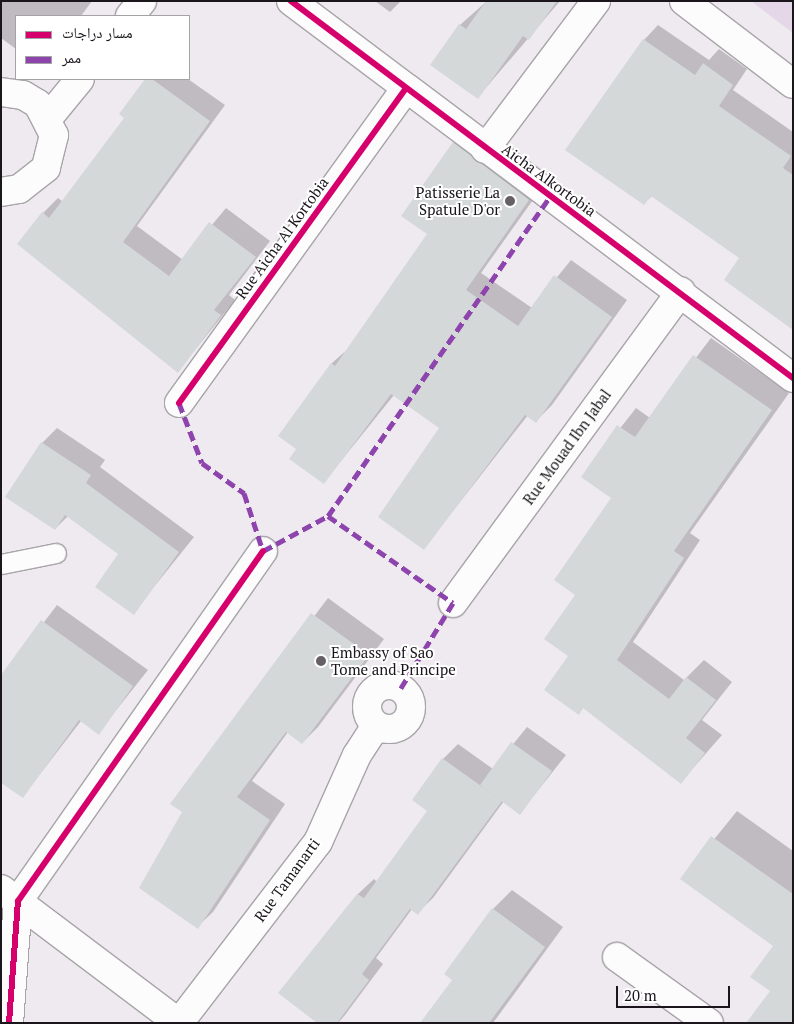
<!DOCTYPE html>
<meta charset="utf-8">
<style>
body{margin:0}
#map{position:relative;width:794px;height:1024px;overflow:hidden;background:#efeaf0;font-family:"PT Serif","Noto Naskh Arabic",serif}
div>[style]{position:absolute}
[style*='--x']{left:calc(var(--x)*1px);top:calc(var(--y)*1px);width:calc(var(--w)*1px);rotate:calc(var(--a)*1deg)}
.green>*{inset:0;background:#e4d7e8}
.shadow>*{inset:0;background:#0003}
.building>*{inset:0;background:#d4d8d8}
.roads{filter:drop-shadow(1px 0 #a8a4a9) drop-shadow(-1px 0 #a8a4a9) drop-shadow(0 1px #a8a4a9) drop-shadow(0 -1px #a8a4a9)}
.lane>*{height:19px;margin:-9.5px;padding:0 9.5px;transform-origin:9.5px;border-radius:9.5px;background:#fdfcfd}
.street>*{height:28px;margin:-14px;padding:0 14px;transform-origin:14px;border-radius:14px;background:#fdfcfd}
.street>.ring{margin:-14px;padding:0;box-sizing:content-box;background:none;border:28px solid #fdfcfd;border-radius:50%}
.secondary>*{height:28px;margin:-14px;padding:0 14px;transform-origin:14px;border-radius:14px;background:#fdfcfd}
.quiet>*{height:5px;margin-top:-2.5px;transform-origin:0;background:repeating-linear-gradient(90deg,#8e44ad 0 10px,transparent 0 15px)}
.cycleway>*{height:6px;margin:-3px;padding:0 3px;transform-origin:3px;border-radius:3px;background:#d6006c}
.dots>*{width:14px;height:14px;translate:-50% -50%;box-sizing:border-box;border:2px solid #fff;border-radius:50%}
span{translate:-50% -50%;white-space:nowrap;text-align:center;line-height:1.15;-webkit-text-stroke:4px #fff;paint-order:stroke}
.street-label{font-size:15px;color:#1a161b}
.poi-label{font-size:15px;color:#1a161b}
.right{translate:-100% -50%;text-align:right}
.left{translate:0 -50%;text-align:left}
.frame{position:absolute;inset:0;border:2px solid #1a161b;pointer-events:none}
.legend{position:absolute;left:15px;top:15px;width:175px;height:65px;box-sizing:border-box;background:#fff;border:1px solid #a3a2a4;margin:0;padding:6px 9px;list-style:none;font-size:15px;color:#1a161b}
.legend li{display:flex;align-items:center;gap:10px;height:25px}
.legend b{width:25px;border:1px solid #a3a2a4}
.scale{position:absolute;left:616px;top:986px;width:114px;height:22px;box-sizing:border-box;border:2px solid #1a161b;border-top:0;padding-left:6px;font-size:15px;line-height:18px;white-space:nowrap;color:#1a161b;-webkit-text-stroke:4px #fff;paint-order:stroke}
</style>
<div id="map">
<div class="green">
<div style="clip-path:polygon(751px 1px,793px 1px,793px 33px)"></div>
</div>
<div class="shadow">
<div style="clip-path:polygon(1px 1px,92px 1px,81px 16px,16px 16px,16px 49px,1px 38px)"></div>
<div style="clip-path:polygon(375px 1px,401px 1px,390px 12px)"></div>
<div style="clip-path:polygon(487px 1px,560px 1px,478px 97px,460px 25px)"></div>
<div style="clip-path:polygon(658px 25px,709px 60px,719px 49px,747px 69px,733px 90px,793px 132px,793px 328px,741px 258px,652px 196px,644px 203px,644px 40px)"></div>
<div style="clip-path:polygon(146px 79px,188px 79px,225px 105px,137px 226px,183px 260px,226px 208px,270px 241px,229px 295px,235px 300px,178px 371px,43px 213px,58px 198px,63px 202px,126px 118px,121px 114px)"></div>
<div style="clip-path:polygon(470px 127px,545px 183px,481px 273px,532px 308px,571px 260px,627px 300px,552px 405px,536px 421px,528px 415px,424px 548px,441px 427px,394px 395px,324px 482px,297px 448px,332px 363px,349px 348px,429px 234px,454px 143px)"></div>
<div style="clip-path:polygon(711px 338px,789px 393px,690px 533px,700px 540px,633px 642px,684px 680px,704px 660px,732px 682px,702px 720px,722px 735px,681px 782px,584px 707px,578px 713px,569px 655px,577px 594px,613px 498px,582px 477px,636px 408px,650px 418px)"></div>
<div style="clip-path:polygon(57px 428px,105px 460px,100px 467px,194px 537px,133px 613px,120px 554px,68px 516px,55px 529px,42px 443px)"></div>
<div style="clip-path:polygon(328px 598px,384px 639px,318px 727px,302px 743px,288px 732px,252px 781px,285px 804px,213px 912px,197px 927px,184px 812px,172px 804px)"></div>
<div style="clip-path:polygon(57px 605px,148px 670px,98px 733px,81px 721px,23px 796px,1px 679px)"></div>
<div style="clip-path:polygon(527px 727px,566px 755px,520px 813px,504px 801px,433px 898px,417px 913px,412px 909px,376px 958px,383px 964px,345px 1015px,338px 1023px,319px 1023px,279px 993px,358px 894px,374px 879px,377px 882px,428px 811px,443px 759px,458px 744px,493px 769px)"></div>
<div style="clip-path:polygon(737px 811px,793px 851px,793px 1023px,771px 991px,775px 946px,682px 879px)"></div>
<div style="clip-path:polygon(512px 890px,563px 927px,493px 1023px,422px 1023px,454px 980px,493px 909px)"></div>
</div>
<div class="building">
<div style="clip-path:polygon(486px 1px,557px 1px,529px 40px,523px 36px,478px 99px,430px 65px,459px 24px,466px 29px)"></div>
<div style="clip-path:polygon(643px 39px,695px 75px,703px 63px,733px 85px,719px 106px,791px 156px,783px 168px,793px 175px,793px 330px,724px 280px,739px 258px,651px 196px,644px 205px,565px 150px)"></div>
<div style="clip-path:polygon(145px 79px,152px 79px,210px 121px,123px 242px,169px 276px,209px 222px,256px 257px,214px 310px,221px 315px,178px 373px,17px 244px,42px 212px,49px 218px,124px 118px,119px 114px)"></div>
<div style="clip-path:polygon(453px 142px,529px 200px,466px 290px,518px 326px,554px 275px,612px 317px,536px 423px,525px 415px,424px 550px,378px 517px,439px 428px,391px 394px,324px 484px,289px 459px,296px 449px,278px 436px,331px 363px,335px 366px,427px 234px,401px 216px)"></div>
<div style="clip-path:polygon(693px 355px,772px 410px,674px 551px,684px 558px,617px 660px,669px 699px,686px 677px,716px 700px,686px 738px,705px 753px,681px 784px,583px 708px,579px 715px,544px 690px,568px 656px,544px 639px,575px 595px,554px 580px,611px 498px,581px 477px,617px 425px,635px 437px)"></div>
<div style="clip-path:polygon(41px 442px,91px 475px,86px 483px,179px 552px,134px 615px,95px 587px,118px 554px,65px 515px,55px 530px,5px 497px)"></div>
<div style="clip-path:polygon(311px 613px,369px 655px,302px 744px,286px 732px,237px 797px,270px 820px,198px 929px,139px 888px,182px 812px,170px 804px)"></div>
<div style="clip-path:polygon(41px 620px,133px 686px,99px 735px,79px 720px,23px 798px,1px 783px,1px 675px)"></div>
<div style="clip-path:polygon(511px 742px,552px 771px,520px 815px,480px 785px)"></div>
<div style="clip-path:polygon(442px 758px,502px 801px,418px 915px,410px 909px,362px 974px,369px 980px,337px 1023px,317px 1023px,278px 993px,357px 894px,364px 898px,427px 811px,412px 800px)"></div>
<div style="clip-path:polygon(711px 836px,793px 894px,793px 1023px,746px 1023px,770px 991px,750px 977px,773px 946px,680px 879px)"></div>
<div style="clip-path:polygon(492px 908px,545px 947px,489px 1023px,420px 1023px,452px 980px,444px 974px)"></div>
</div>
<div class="roads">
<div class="lane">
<div style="--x:1;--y:564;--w:56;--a:-11.3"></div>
</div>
<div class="street">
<div style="--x:291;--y:1;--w:628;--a:36.91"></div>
<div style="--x:684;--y:1;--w:137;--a:37.3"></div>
<div style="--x:130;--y:16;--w:19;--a:-51"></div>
<div style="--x:1;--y:92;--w:22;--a:8"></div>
<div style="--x:23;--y:95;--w:17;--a:31"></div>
<div style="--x:38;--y:104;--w:35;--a:63"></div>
<div style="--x:54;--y:135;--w:34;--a:104"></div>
<div style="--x:46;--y:168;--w:34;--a:142"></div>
<div style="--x:19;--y:189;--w:18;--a:171"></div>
<div style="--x:48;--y:118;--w:50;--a:-50.6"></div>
<div style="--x:485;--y:149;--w:185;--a:-53.1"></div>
<div style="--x:179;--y:403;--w:388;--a:-54.2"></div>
<div style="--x:453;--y:603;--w:386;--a:-53.8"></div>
<div class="ring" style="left:367px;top:685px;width:16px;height:16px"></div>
<div style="--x:617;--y:957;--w:113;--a:35.7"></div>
<div style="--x:9;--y:1023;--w:122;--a:-85.8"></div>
<div style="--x:18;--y:901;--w:427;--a:-55"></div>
<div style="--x:179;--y:1023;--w:228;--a:-52.5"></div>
<div style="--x:318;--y:842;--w:95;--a:-65.9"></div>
<div style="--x:357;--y:755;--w:35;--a:-57"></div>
</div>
<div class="secondary">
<div style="--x:1;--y:889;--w:223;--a:37"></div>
</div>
</div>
<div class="quiet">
<div style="--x:179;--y:403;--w:64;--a:69"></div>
<div style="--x:202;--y:463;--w:52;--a:35.5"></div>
<div style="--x:244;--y:493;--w:61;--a:71.9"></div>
<div style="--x:263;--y:551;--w:74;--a:-28.3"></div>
<div style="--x:328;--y:516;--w:389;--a:-55.2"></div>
<div style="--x:328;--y:516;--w:152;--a:34.8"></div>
<div style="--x:453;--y:603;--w:100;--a:121.5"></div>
</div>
<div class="cycleway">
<div style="--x:291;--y:1;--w:628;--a:36.91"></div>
<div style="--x:179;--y:403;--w:388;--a:-54.2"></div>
<div style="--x:9;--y:1023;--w:122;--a:-85.8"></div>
<div style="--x:18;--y:901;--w:427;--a:-55"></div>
</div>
<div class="dots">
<div style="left:510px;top:201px;background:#656066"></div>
<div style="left:321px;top:661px;background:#656066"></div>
</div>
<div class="street-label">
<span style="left:549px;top:180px;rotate:36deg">Aicha Alkortobia</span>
<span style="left:282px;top:238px;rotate:-54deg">Rue Aicha Al Kortobia</span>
<span style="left:567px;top:447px;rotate:-54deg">Rue Mouad Ibn Jabal</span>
<span style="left:287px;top:880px;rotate:-54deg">Rue Tamanarti</span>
</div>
<div class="poi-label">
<span class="right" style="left:500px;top:201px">Patisserie La<br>Spatule D'or</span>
<span class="left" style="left:331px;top:661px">Embassy of Sao<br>Tome and Principe</span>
</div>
<div class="frame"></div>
<ul class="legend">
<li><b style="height:6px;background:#d6006c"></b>مسار دراجات</li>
<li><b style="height:6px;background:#8e44ad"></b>ممر</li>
</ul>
<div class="scale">20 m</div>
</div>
